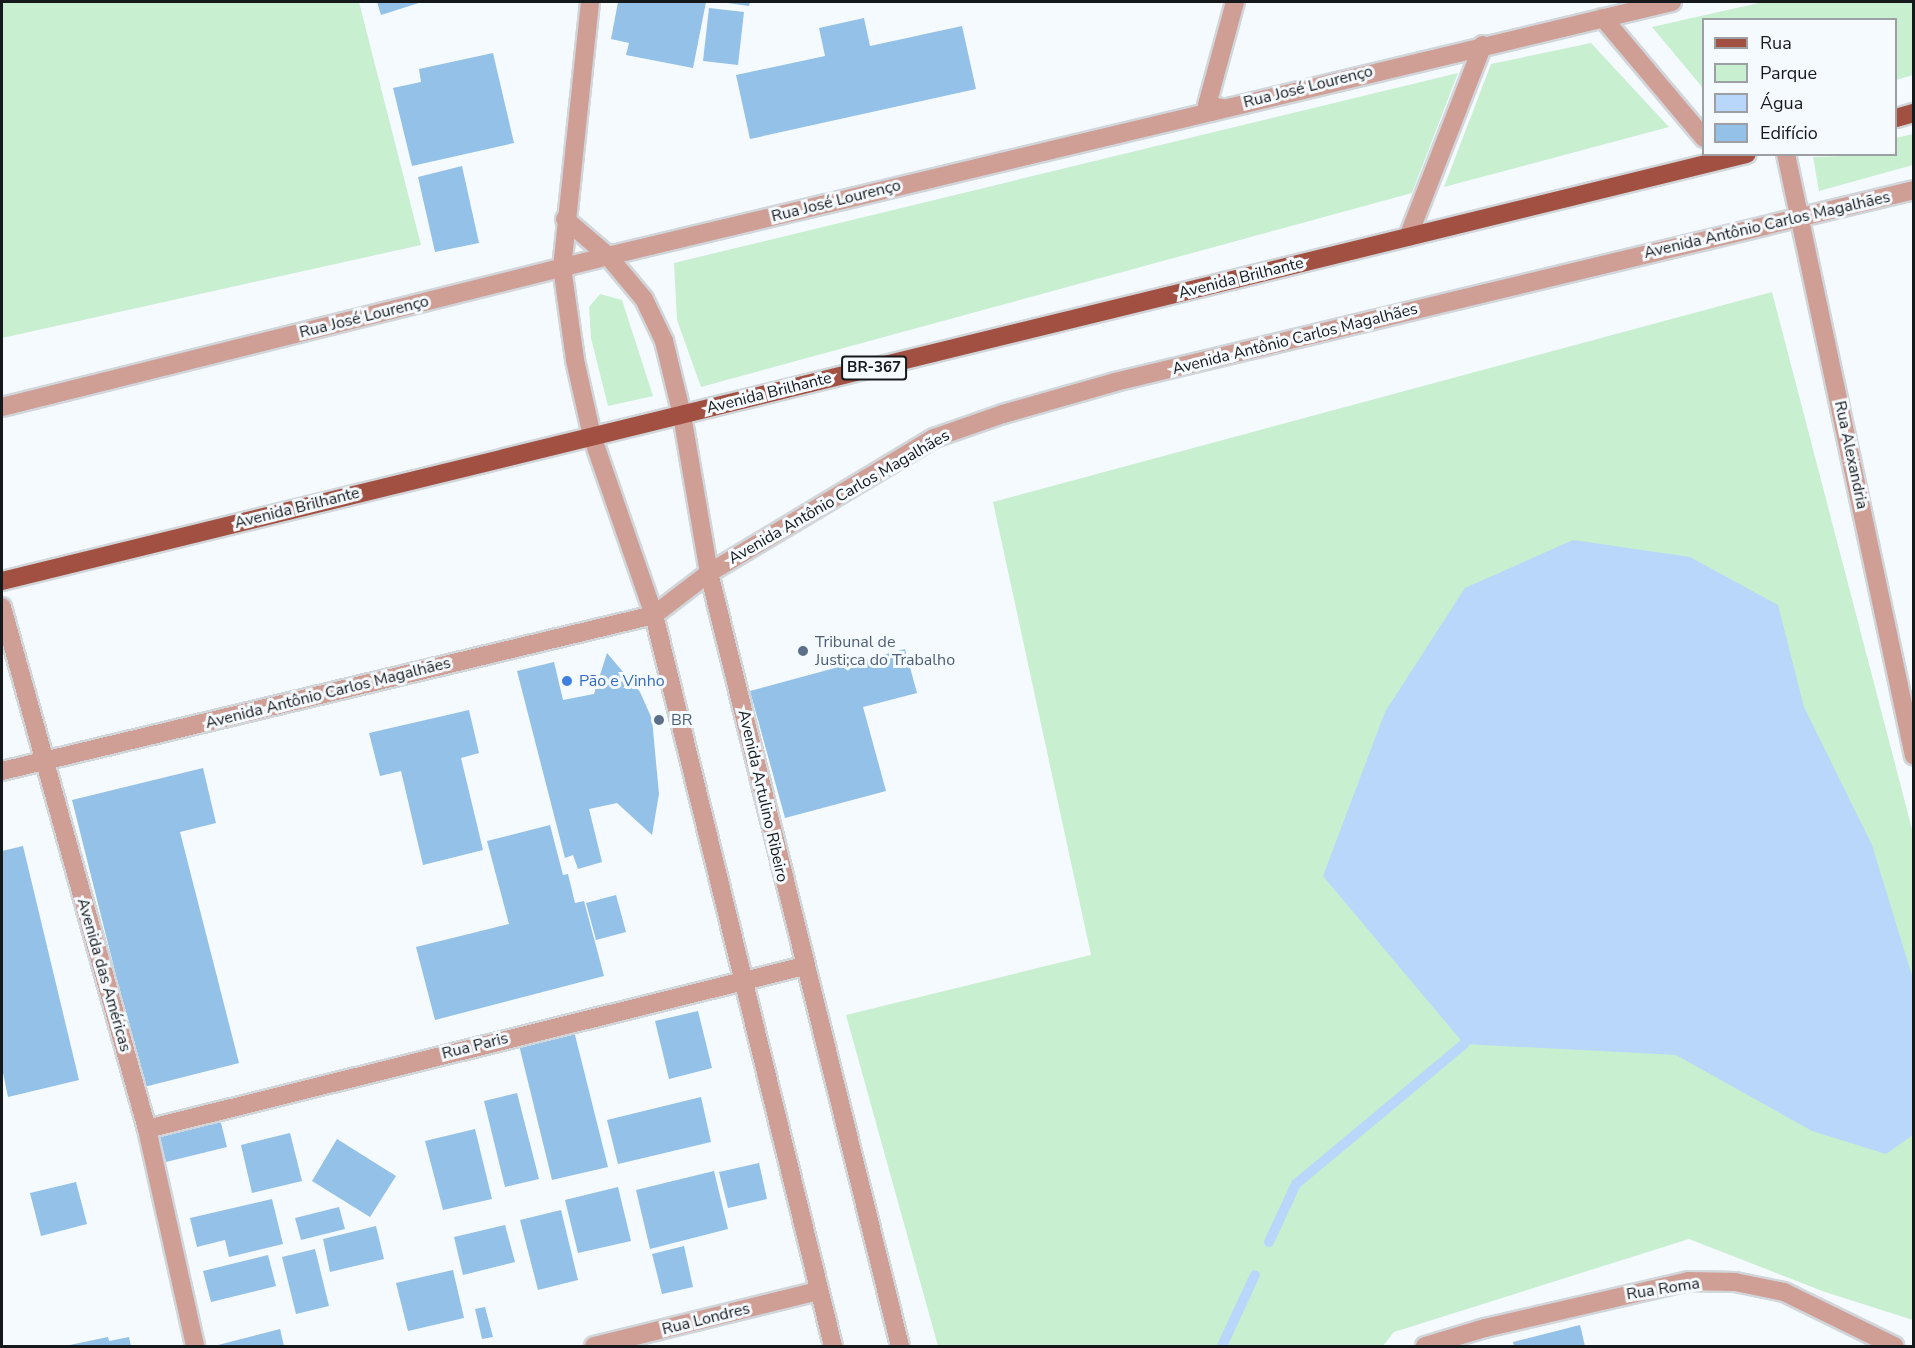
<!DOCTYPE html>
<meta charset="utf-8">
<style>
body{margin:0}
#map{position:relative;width:1915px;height:1348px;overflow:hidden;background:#f5faff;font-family:"Nunito Sans",sans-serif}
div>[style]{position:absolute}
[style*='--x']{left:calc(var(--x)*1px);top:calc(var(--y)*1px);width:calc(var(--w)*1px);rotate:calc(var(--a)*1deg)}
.green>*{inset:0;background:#c8efd0}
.water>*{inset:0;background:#b8d7fa}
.stream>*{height:10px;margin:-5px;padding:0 5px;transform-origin:5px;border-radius:5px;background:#b8d7fa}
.building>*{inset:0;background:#94c1e8}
.roads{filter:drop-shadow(2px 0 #d1d6db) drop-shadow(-2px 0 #d1d6db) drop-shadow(0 2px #d1d6db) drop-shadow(0 -2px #d1d6db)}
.street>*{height:18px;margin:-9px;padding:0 9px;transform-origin:9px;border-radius:9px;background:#cf9e94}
.primary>*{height:18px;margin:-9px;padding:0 9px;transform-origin:9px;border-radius:9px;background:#a25041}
.dots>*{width:16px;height:16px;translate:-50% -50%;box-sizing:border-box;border:3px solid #f5faff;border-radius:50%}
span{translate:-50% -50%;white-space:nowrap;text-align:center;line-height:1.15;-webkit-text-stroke:6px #f5faff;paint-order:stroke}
.shield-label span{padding:2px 4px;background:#f5faff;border:2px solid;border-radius:4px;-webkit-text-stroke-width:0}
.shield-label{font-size:15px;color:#16191b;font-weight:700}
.street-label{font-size:16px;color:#16191b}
.service-label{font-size:16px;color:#4e5e75}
.left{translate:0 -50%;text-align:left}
.shop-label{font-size:16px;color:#366cbe}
.frame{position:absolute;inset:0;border:3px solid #16191b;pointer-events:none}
.legend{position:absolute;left:1702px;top:18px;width:195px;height:138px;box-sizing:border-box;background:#f5faff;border:2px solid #9ca0a4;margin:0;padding:8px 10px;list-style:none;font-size:18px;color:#16191b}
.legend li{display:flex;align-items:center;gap:12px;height:30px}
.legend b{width:30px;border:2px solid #9ca0a4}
</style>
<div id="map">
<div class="green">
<div style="clip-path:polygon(2px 2px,359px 2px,421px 245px,2px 338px)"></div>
<div style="clip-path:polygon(1763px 2px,1913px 2px,1913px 75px,1896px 80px,1896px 20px,1704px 20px,1703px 88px,1652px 27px)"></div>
<div style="clip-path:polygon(1591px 43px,1669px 127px,1444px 187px,1491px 64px)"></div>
<div style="clip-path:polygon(1458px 73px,1412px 193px,701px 387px,677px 320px,674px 263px)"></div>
<div style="clip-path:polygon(1913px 134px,1913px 165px,1819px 191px,1813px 157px,1896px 154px,1896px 138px)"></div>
<div style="clip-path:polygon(1772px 292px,1913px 833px,1913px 1320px,1825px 1292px,1689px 1239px,1394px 1332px,1383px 1346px,938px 1346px,846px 1015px,1091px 955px,993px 502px)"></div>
<div style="clip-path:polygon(600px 294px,622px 300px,653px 396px,608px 406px,591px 338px,589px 307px)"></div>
</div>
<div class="water">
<div style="clip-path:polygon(1573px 540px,1690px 557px,1778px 605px,1804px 707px,1872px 845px,1913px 979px,1913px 1135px,1886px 1154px,1812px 1131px,1676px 1055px,1464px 1044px,1323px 876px,1385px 712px,1465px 588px)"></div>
</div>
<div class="stream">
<div style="--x:1269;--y:1242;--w:64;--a:-65"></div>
<div style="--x:1296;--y:1184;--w:219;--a:-39.8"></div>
<div style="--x:1222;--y:1346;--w:78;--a:-65.1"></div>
</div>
<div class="building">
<div style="clip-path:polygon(377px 2px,422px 2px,381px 15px)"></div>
<div style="clip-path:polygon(618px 2px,706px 2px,693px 68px,626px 55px,629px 43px,611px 39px)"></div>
<div style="clip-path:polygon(720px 2px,750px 2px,749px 6px)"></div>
<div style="clip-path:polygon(709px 8px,744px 12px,738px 65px,703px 61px)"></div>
<div style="clip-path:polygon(864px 18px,870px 46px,962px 26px,976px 89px,750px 139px,736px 75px,825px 56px,819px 28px)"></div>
<div style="clip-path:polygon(493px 53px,514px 143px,412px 166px,393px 88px,421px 82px,419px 69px)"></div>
<div style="clip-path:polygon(462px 166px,479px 243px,435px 252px,418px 177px)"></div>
<div style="clip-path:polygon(905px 649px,917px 693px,863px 707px,886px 791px,785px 818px,750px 691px)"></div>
<div style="clip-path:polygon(607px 653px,640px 692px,652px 719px,659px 794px,652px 835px,617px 803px,589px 809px,602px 862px,578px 869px,573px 855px,565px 858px,517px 671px,554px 662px,563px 700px,594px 694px)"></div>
<div style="clip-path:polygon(469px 710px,479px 753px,461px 758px,483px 850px,423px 865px,401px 771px,380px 776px,369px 733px)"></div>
<div style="clip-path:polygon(203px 768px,216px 823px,180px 832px,239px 1063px,144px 1087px,72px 800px)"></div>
<div style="clip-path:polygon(550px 825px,563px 875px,568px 874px,575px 903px,584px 901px,604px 976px,435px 1020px,416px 947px,509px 924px,487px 841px)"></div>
<div style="clip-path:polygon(23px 846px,79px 1080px,8px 1097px,2px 1068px,2px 851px)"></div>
<div style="clip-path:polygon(616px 895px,626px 932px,596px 940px,586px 903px)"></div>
<div style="clip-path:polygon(698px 1011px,712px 1068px,669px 1079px,655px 1021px)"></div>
<div style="clip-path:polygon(574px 1031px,608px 1167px,552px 1180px,519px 1045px)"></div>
<div style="clip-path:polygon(517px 1093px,539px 1179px,505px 1187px,484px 1101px)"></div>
<div style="clip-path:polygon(701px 1097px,711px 1142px,618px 1164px,607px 1120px)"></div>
<div style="clip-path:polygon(220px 1119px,227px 1147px,166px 1162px,159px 1134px)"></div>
<div style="clip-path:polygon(475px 1129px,492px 1199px,443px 1210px,425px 1141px)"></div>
<div style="clip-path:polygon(290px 1133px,302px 1181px,252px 1193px,241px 1145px)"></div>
<div style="clip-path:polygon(337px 1139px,396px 1176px,370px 1217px,312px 1181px)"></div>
<div style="clip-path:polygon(759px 1163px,767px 1199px,728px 1208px,719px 1172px)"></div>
<div style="clip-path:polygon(714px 1171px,728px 1229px,650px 1249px,636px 1190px)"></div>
<div style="clip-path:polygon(76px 1182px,87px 1224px,41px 1236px,30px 1193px)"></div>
<div style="clip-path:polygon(618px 1187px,631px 1241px,578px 1253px,565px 1200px)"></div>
<div style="clip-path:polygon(272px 1199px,283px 1244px,229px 1257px,225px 1240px,197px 1247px,190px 1218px)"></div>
<div style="clip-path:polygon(339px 1207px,345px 1229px,301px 1240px,295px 1218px)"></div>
<div style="clip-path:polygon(561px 1210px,578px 1280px,538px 1290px,520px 1220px)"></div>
<div style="clip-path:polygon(505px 1225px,515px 1262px,463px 1275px,454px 1237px)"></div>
<div style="clip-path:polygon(376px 1226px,384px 1259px,330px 1272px,323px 1239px)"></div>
<div style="clip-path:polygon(684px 1246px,693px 1287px,662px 1294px,652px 1254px)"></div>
<div style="clip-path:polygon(315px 1249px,329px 1306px,296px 1314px,282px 1257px)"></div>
<div style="clip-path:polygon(268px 1255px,276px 1286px,211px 1302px,203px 1271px)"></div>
<div style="clip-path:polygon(453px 1270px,464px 1318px,408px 1331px,396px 1283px)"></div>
<div style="clip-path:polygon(485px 1307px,493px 1337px,482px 1339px,475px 1309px)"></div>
<div style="clip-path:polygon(1580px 1325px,1585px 1346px,1514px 1346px,1513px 1342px)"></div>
<div style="clip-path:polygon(280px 1329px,284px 1346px,214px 1346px)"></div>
<div style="clip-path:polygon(108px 1337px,109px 1341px,129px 1337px,131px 1346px,65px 1346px)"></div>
</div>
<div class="roads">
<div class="street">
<div style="--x:590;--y:2;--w:266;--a:96"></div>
<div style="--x:562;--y:267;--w:94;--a:82"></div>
<div style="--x:575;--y:360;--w:78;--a:77.4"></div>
<div style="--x:592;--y:436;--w:189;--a:70.9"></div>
<div style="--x:654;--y:615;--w:753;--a:76.24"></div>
<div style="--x:1603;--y:18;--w:157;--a:49.9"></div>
<div style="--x:1222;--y:108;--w:15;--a:-169"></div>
<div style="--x:1207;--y:105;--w:107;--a:-74.8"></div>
<div style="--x:1786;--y:154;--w:615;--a:78"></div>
<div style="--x:565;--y:219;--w:57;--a:40.7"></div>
<div style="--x:608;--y:256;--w:56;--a:50.1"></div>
<div style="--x:644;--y:299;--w:47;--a:64.5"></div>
<div style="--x:664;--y:341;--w:76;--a:76.3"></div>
<div style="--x:682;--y:415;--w:160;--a:80.3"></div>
<div style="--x:709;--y:573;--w:796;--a:76.12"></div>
<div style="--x:1408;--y:237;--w:206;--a:-68.7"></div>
<div style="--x:2;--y:407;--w:625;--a:-13.99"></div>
<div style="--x:608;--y:256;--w:1094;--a:-13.43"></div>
<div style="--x:2;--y:607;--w:542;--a:74.48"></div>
<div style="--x:147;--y:1129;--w:222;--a:77.5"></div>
<div style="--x:2;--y:771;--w:670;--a:-13.46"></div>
<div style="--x:654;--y:615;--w:69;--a:-37.4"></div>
<div style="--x:709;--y:573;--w:262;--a:-31"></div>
<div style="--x:934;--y:438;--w:73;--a:-19.2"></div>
<div style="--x:1003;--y:414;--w:116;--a:-15.9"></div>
<div style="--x:1115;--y:382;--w:822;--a:-13.51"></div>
<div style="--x:147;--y:1129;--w:677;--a:-13.93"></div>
<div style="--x:594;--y:1346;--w:231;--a:-13.8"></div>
<div style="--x:1425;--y:1346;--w:63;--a:-16.7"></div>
<div style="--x:1485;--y:1328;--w:208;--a:-13"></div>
<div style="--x:1688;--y:1281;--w:47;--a:1.2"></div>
<div style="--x:1735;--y:1282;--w:50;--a:11.5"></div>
<div style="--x:1784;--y:1292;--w:123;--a:26.1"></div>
</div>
<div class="primary">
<div style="--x:1896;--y:118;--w:19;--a:-16"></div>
<div style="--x:2;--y:581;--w:1796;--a:-13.75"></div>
</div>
</div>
<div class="dots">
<div style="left:803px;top:651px;background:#5c6f8a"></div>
<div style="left:567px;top:681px;background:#3f7fe0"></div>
<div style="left:659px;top:720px;background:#5c6f8a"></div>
</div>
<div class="shield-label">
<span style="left:874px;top:368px">BR-367</span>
</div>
<div class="street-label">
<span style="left:1308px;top:87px;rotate:-14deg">Rua José Lourenço</span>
<span style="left:836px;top:201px;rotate:-14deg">Rua José Lourenço</span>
<span style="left:1767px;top:225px;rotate:-13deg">Avenida Antônio Carlos Magalhães</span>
<span style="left:1241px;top:278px;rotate:-14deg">Avenida Brilhante</span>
<span style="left:364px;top:317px;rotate:-14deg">Rua José Lourenço</span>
<span style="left:1295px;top:339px;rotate:-14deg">Avenida Antônio Carlos Magalhães</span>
<span style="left:769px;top:393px;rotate:-14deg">Avenida Brilhante</span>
<span style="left:1851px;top:455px;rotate:78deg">Rua Alexandria</span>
<span style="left:839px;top:497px;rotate:-30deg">Avenida Antônio Carlos Magalhães</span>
<span style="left:297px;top:508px;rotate:-14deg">Avenida Brilhante</span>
<span style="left:328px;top:693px;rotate:-14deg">Avenida Antônio Carlos Magalhães</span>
<span style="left:763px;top:796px;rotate:77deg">Avenida Artulino Ribeiro</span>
<span style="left:104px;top:975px;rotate:74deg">Avenida das Américas</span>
<span style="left:475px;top:1046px;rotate:-14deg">Rua Paris</span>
<span style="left:1663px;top:1289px;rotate:-9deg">Rua Roma</span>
<span style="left:706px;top:1319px;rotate:-14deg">Rua Londres</span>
</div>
<div class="service-label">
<span class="left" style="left:815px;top:651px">Tribunal de<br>Justi;ca do Trabalho</span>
<span class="left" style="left:671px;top:720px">BR</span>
</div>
<div class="shop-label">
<span class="left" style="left:579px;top:681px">Pão e Vinho</span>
</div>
<div class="frame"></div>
<ul class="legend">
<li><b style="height:8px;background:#a25041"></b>Rua</li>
<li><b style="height:16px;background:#c8efd0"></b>Parque</li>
<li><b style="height:16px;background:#b8d7fa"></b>Água</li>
<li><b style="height:16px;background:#94c1e8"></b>Edifício</li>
</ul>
</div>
